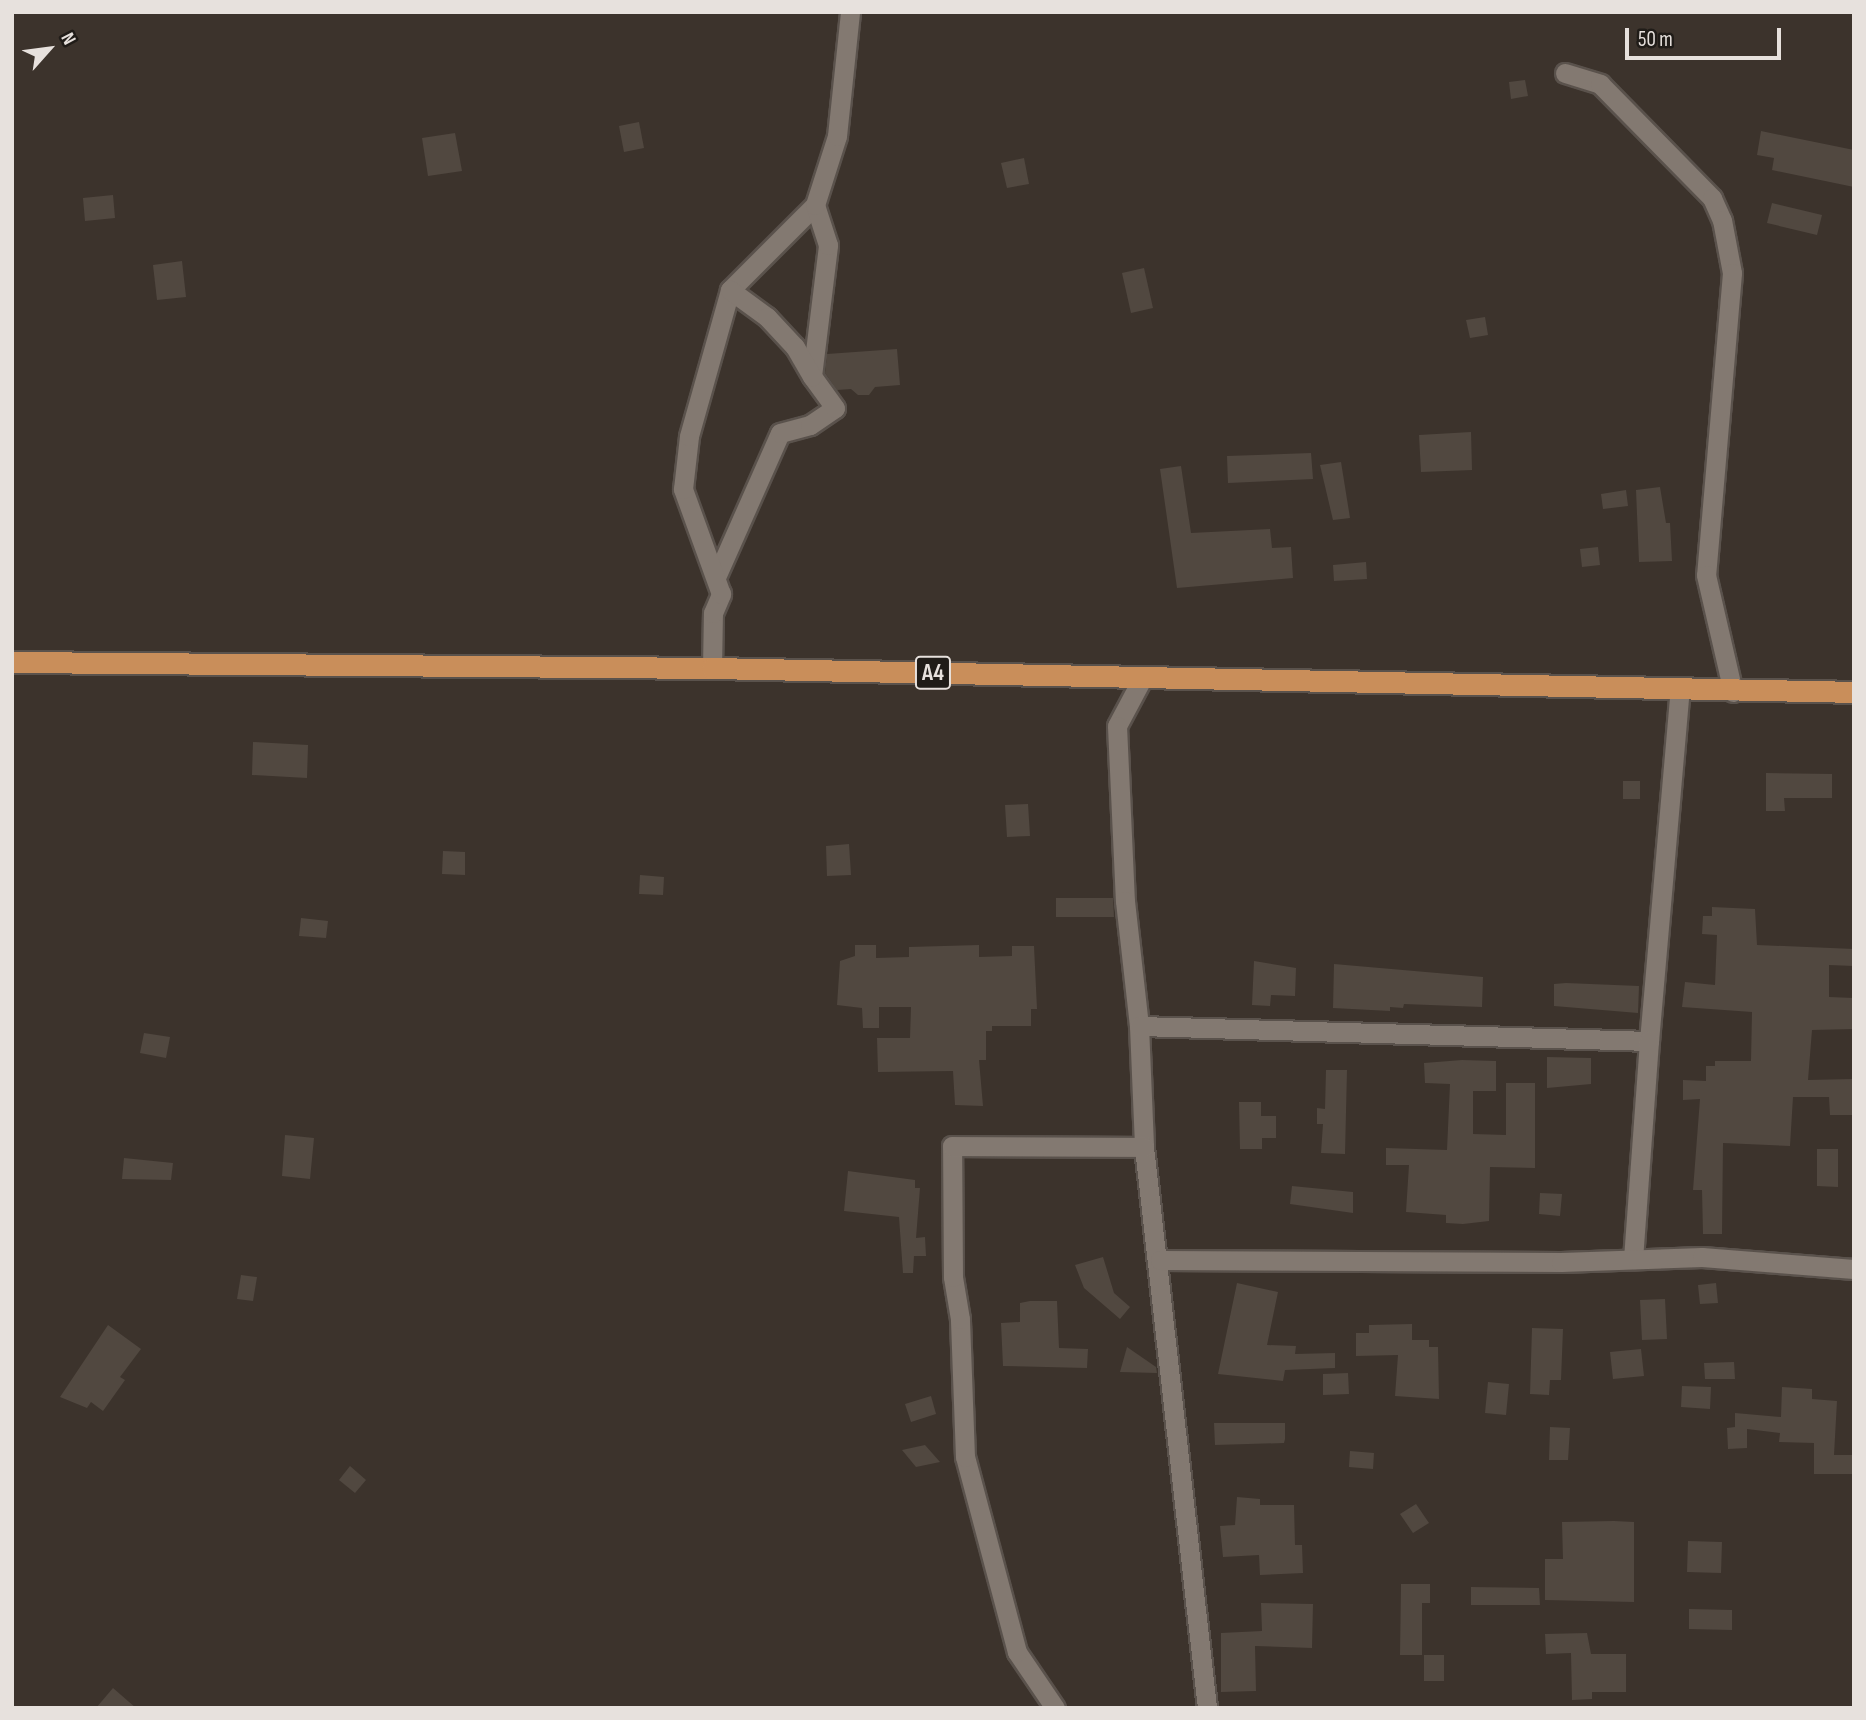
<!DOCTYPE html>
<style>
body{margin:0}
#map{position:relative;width:1866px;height:1720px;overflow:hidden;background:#3c332c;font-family:"Sofia Sans Condensed",sans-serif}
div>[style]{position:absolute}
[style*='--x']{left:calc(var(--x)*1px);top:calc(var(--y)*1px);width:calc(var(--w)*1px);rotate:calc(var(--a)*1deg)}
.building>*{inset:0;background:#514840}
.roads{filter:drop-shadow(2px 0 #5a524c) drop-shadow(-2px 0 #5a524c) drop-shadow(0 2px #5a524c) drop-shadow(0 -2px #5a524c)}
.minor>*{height:19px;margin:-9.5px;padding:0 9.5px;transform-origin:9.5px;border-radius:9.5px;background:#837971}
.highway>*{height:21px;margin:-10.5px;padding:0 10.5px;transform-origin:10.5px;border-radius:10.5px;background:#c98e5a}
span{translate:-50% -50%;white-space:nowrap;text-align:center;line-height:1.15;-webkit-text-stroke:5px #201c18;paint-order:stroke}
.shield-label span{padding:2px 5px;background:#201c18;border:2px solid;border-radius:5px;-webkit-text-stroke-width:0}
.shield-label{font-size:23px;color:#e7e1dd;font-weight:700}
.frame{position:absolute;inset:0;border:14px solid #e7e1dd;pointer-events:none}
.north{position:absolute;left:14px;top:14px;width:70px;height:70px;-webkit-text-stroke:5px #201c18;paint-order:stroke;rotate:62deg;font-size:19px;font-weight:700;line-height:28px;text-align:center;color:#e7e1dd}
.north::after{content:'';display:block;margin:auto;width:24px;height:32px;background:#e7e1dd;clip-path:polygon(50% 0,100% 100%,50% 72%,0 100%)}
.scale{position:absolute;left:1625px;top:28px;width:156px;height:32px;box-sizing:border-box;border:4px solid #e7e1dd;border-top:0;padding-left:9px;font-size:21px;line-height:24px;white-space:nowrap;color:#e7e1dd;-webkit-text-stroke:5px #201c18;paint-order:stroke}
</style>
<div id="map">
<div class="building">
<div style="clip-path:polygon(1525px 80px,1528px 96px,1511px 99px,1509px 82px)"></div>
<div style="clip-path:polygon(639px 122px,644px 148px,624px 152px,619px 126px)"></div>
<div style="clip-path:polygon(1761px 131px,1854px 150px,1854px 187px,1772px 170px,1774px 158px,1757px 155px)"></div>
<div style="clip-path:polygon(455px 133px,462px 171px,428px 176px,422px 138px)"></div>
<div style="clip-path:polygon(1024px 158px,1029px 184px,1007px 188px,1001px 163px)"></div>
<div style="clip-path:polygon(113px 195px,115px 218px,85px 221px,83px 198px)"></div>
<div style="clip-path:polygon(1772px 203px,1822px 215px,1817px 235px,1767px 223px)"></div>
<div style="clip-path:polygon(182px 261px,186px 297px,157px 300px,153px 265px)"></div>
<div style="clip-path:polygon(1144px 268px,1153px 308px,1131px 313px,1122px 273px)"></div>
<div style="clip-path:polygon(1485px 317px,1488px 335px,1470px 338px,1466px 320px)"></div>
<div style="clip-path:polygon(897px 349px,900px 385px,875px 387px,869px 395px,858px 395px,851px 389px,837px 390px,825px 373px,827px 354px)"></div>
<div style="clip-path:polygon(1471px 432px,1472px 470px,1421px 472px,1419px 435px)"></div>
<div style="clip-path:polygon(1311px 453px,1313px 479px,1228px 483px,1227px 456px)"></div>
<div style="clip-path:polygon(1341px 462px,1350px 518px,1333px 520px,1320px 465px)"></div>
<div style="clip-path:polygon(1181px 466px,1191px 533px,1270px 529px,1272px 548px,1291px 547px,1293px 578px,1177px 588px,1160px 469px)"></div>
<div style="clip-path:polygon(1660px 487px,1666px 523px,1670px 523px,1672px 561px,1639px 562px,1636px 490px)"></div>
<div style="clip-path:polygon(1626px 490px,1628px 506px,1603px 509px,1601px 494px)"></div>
<div style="clip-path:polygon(1598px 547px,1600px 565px,1582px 567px,1580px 549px)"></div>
<div style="clip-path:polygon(1366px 562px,1367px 579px,1334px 581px,1333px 565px)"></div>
<div style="clip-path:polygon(253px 742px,308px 745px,307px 778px,252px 775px)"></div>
<div style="clip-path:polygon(1766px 773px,1832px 774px,1832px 798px,1784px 798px,1785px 811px,1766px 811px)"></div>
<div style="clip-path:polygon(1623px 781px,1640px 781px,1640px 799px,1623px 799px)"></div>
<div style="clip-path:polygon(1028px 804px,1030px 836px,1007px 837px,1005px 805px)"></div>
<div style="clip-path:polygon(849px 844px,851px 875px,827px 876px,826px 846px)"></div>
<div style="clip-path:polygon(443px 851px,465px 852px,465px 875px,442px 874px)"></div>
<div style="clip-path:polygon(640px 875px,664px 877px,663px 895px,639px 894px)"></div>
<div style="clip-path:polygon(1056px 898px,1113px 898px,1114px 917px,1056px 917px)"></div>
<div style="clip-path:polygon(1712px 907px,1755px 909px,1757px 945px,1854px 949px,1854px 966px,1829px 965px,1829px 997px,1854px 998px,1854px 1029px,1812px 1030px,1808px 1080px,1854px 1079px,1854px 1115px,1830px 1115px,1829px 1097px,1793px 1097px,1790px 1146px,1723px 1143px,1722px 1234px,1703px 1234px,1702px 1190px,1693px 1190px,1700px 1099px,1683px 1100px,1683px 1080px,1706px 1081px,1706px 1066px,1715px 1066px,1715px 1061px,1751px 1061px,1752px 1012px,1682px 1007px,1685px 982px,1715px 985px,1717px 935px,1702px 934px,1703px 916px,1712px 916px)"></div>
<div style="clip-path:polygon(301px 918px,328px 921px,326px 938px,299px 936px)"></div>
<div style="clip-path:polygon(855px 945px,876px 945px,876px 958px,909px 957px,909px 947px,979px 945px,979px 957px,1012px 956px,1012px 946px,1034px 946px,1037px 1009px,1031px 1009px,1031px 1026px,992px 1026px,992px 1031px,986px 1031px,986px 1060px,979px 1060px,983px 1106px,955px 1105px,953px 1071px,878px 1072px,877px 1038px,910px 1038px,911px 1007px,879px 1007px,879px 1028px,863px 1028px,862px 1008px,837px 1005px,840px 961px,855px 956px)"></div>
<div style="clip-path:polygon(1254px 961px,1296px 968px,1295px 996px,1271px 995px,1270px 1006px,1252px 1005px)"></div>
<div style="clip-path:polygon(1334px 964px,1483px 977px,1482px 1007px,1404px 1004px,1403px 1008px,1390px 1007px,1390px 1011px,1333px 1008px)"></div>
<div style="clip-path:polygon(1566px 983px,1639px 986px,1638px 1013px,1554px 1006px,1554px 984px)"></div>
<div style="clip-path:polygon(144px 1033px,170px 1037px,166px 1058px,140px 1053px)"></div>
<div style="clip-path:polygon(1547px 1057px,1591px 1058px,1591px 1084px,1547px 1088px)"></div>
<div style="clip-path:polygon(1462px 1060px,1496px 1061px,1496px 1091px,1473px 1091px,1473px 1134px,1506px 1135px,1506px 1083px,1535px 1083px,1535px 1168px,1490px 1167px,1489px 1221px,1463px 1224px,1446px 1223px,1446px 1215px,1406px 1212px,1409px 1165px,1386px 1165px,1386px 1148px,1447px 1150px,1450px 1084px,1425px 1083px,1424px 1063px)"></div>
<div style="clip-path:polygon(1326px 1070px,1347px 1070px,1345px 1154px,1321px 1153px,1323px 1124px,1317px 1124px,1317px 1108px,1325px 1109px)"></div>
<div style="clip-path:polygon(1239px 1102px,1261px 1102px,1261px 1116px,1276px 1116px,1276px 1138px,1262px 1138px,1262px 1149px,1240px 1149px)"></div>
<div style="clip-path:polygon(285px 1135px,314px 1138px,310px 1179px,282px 1176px)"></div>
<div style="clip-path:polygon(1817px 1149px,1838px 1149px,1838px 1187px,1817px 1186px)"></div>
<div style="clip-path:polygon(124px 1158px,173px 1163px,171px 1180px,122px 1179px)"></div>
<div style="clip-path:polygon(848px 1171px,915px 1180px,915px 1188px,920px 1188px,916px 1238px,925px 1237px,926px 1256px,914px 1256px,913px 1273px,903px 1273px,899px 1217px,844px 1211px)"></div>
<div style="clip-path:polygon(1292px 1186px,1353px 1192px,1353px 1213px,1290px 1204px)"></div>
<div style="clip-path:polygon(1540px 1193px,1562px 1194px,1560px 1216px,1539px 1214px)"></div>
<div style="clip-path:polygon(1103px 1257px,1114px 1293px,1130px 1307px,1120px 1319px,1084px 1288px,1075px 1265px)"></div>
<div style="clip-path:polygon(241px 1275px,257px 1277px,253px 1301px,237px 1299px)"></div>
<div style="clip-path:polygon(1237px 1283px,1278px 1292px,1267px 1345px,1296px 1346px,1295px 1354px,1335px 1353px,1335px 1368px,1285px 1370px,1283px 1381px,1218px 1374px)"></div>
<div style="clip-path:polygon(1716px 1283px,1718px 1303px,1700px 1304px,1698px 1285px)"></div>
<div style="clip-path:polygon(1665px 1299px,1667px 1339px,1642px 1340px,1640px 1300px)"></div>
<div style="clip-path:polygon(1030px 1301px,1057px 1301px,1059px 1348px,1088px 1349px,1087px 1368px,1003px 1366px,1001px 1323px,1020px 1322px,1020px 1303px)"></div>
<div style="clip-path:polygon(1412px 1324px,1412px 1340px,1429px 1340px,1429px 1347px,1438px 1347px,1439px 1399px,1395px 1396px,1398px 1355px,1356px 1356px,1356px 1333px,1369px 1333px,1369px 1325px)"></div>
<div style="clip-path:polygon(108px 1325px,141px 1349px,120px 1377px,125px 1380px,103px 1411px,91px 1402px,87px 1408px,60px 1397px)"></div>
<div style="clip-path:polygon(1532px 1328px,1563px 1329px,1561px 1380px,1550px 1380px,1549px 1395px,1530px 1394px)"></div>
<div style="clip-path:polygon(1127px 1347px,1156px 1367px,1157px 1373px,1120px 1372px)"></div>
<div style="clip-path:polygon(1641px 1349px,1644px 1376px,1613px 1379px,1610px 1352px)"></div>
<div style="clip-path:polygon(1734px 1362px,1735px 1379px,1705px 1379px,1704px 1363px)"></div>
<div style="clip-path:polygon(1348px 1373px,1349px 1394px,1323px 1395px,1323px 1374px)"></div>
<div style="clip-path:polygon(1488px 1382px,1509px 1384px,1506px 1415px,1485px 1413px)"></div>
<div style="clip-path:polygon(1682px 1386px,1711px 1387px,1710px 1409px,1681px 1407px)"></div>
<div style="clip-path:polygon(1782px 1387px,1812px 1389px,1812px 1399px,1837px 1401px,1834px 1455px,1854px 1455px,1854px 1474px,1814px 1474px,1814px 1443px,1779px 1442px,1780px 1433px,1747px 1429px,1747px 1448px,1728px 1449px,1727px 1428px,1735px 1427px,1735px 1413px,1781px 1417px)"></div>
<div style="clip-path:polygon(931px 1396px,936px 1414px,911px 1422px,905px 1404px)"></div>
<div style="clip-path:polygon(1214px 1423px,1285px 1423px,1285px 1439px,1284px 1443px,1215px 1445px)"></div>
<div style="clip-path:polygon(1550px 1427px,1570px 1428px,1568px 1460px,1549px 1460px)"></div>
<div style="clip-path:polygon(925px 1445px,940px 1462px,916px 1467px,902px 1450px)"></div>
<div style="clip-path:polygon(1350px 1451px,1374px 1453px,1373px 1469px,1349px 1467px)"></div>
<div style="clip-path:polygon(350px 1466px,366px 1480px,355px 1493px,339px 1480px)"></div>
<div style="clip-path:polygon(1237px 1497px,1260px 1499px,1260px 1505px,1294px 1505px,1295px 1545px,1302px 1545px,1303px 1573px,1260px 1575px,1259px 1555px,1223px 1557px,1220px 1526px,1235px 1525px)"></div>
<div style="clip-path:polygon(1416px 1504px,1429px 1523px,1413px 1533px,1400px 1514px)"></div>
<div style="clip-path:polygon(1614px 1521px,1634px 1522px,1634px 1602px,1545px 1600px,1545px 1559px,1563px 1559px,1562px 1522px)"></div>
<div style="clip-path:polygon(1688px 1541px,1722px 1542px,1721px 1573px,1687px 1572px)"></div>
<div style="clip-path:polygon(1401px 1584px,1430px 1584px,1430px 1603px,1422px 1603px,1422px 1655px,1400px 1655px)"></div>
<div style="clip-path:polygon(1471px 1587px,1539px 1588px,1540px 1605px,1471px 1605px)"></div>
<div style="clip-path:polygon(1261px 1603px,1313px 1604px,1312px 1648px,1255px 1646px,1256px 1691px,1221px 1692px,1221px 1633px,1262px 1631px)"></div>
<div style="clip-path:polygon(1689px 1609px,1732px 1610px,1732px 1630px,1689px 1629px)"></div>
<div style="clip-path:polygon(1587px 1633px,1591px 1654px,1626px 1654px,1626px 1692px,1592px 1692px,1592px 1699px,1572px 1700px,1571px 1653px,1546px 1654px,1545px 1634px)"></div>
<div style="clip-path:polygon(1424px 1655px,1444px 1655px,1444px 1681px,1424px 1681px)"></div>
<div style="clip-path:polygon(113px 1688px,136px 1708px,96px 1708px)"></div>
</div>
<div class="roads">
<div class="minor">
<div style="--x:1565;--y:73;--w:37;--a:17"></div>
<div style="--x:1600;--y:84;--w:160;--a:45.5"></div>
<div style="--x:1712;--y:198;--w:24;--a:66"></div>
<div style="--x:1722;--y:220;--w:54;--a:79.3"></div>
<div style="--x:1732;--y:273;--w:303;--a:94.9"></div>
<div style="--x:1706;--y:575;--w:120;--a:77"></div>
<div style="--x:730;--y:290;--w:120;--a:-45"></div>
<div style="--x:717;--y:575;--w:155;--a:-66.1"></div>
<div style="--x:780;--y:433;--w:31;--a:-15"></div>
<div style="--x:810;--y:425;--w:30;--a:-34"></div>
<div style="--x:835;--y:408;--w:39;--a:-126"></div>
<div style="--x:812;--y:376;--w:132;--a:-83"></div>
<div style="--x:828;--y:245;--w:42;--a:-108"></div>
<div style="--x:815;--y:205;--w:72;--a:-72.3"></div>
<div style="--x:837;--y:136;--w:125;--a:-84"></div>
<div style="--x:712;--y:668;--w:55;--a:-89"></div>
<div style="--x:713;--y:613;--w:21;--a:-67"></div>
<div style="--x:721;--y:594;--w:112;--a:-109.9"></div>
<div style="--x:683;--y:489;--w:53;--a:-83.5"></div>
<div style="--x:689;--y:436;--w:152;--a:-74.3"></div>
<div style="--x:730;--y:290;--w:46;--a:36.1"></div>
<div style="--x:767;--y:317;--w:41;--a:47"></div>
<div style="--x:795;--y:347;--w:34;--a:60"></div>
<div style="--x:1143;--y:677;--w:55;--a:118"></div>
<div style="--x:1117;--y:726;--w:175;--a:87.4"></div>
<div style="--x:1125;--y:901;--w:126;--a:83.6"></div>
<div style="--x:1139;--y:1026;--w:121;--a:87.6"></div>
<div style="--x:1144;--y:1147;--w:565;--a:83.59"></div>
<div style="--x:1139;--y:1026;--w:510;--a:1.68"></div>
<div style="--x:1649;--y:1041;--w:352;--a:-85"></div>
<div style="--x:1633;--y:1259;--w:219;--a:-85.8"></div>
<div style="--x:1160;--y:1260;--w:401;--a:0.3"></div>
<div style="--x:1561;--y:1262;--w:141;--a:-2"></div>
<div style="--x:1702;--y:1257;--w:152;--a:4.5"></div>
<div style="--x:1055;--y:1708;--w:68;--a:-124.2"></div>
<div style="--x:1017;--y:1652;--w:202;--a:-104.9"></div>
<div style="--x:965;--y:1457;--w:138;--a:-92.1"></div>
<div style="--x:960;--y:1319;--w:43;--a:-99.5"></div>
<div style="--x:953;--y:1277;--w:131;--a:-90.4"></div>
<div style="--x:952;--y:1146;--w:192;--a:0.3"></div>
</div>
<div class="highway">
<div style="--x:12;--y:662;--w:700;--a:0.49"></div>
<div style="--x:712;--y:668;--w:1142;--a:1.2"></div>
</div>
</div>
<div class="shield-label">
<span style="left:933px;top:673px">A4</span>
</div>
<div class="frame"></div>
<div class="north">N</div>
<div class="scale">50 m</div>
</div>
